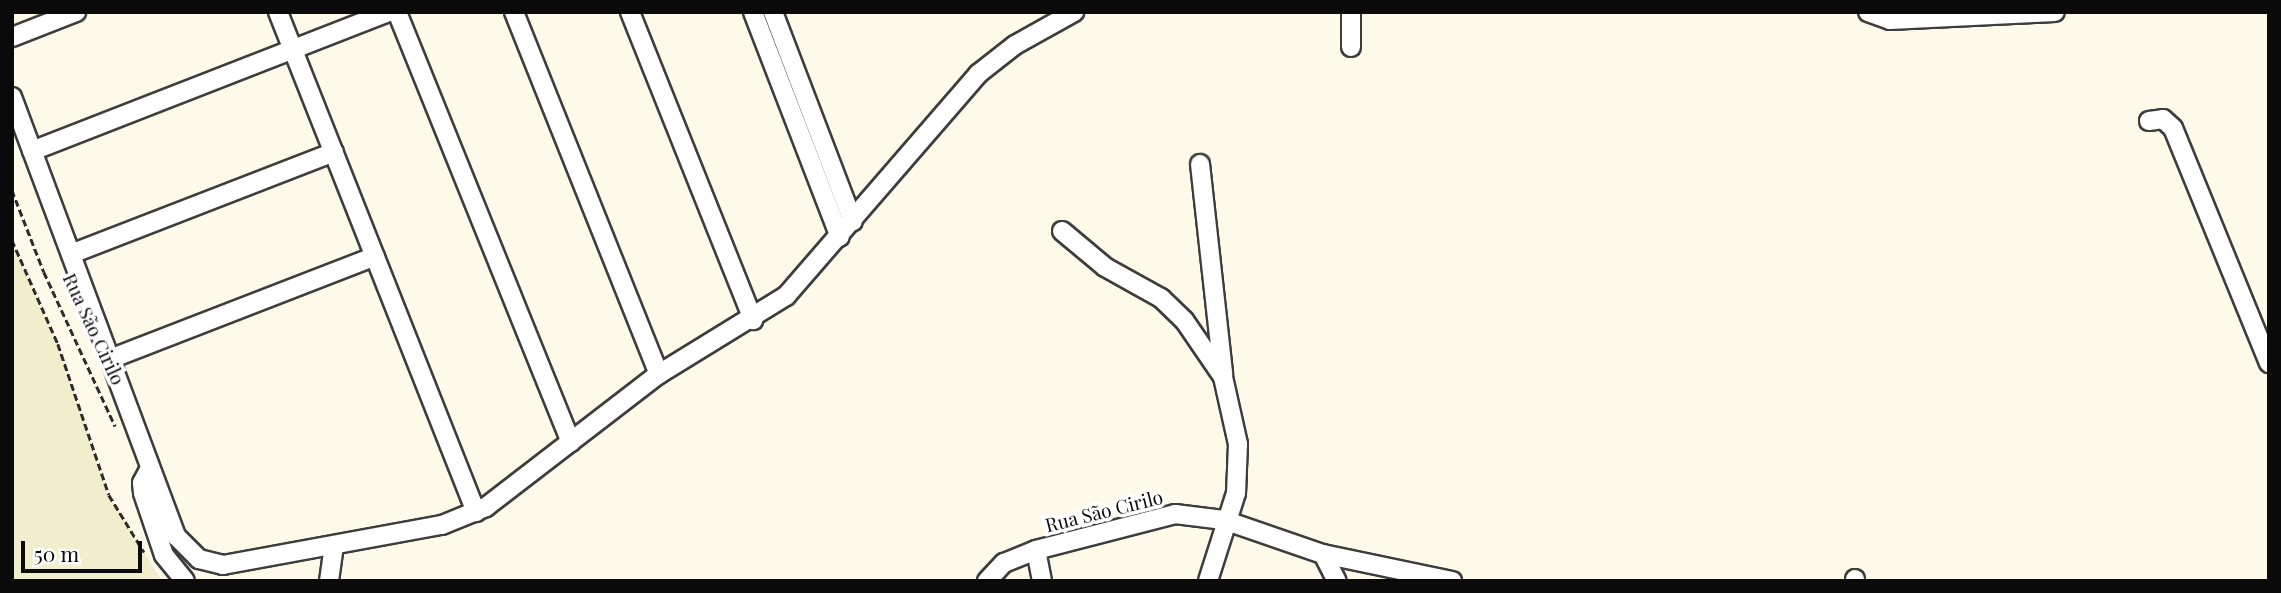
<!DOCTYPE html>
<meta charset="utf-8">
<style>
body{margin:0}
#map{position:relative;width:2281px;height:593px;overflow:hidden;background:#fdfaea;font-family:"Playfair Display",serif}
div>[style]{position:absolute}
[style*='--x']{left:calc(var(--x)*1px);top:calc(var(--y)*1px);width:calc(var(--w)*1px);rotate:calc(var(--a)*1deg)}
.farmland>*{inset:0;background:#f0eecd}
.path>*{height:2.5px;margin-top:-1.25px;transform-origin:0;background:repeating-linear-gradient(90deg,#2c2c2c 0 7px,transparent 0 10.5px)}
.roads{filter:drop-shadow(2px 0 #3d3d3d) drop-shadow(-2px 0 #3d3d3d) drop-shadow(0 2px #3d3d3d) drop-shadow(0 -2px #3d3d3d)}
.minor>*{height:18px;margin:-9px;padding:0 9px;transform-origin:9px;border-radius:9px;background:#fff}
span{translate:-50% -50%;white-space:nowrap;text-align:center;line-height:1.15;-webkit-text-stroke:7px #fff;paint-order:stroke}
.street-label{font-size:19px;color:#0a0a0a}
.frame{position:absolute;inset:0;border:14px solid #0a0a0a;pointer-events:none}
.scale{position:absolute;left:21px;top:541px;width:121px;height:32px;box-sizing:border-box;border:4px solid #0a0a0a;border-top:0;padding-left:9px;font-size:21px;line-height:24px;white-space:nowrap;color:#0a0a0a;-webkit-text-stroke:5px #fff;paint-order:stroke}
</style>
<div id="map">
<div class="farmland">
<div style="clip-path:polygon(12px 240px,58px 344px,109px 495px,162px 581px,12px 581px)"></div>
</div>
<div class="path">
<div style="--x:12;--y:190;--w:88;--a:68.7"></div>
<div style="--x:44;--y:272;--w:170;--a:65.2"></div>
<div style="--x:12;--y:240;--w:114;--a:66.1"></div>
<div style="--x:58;--y:344;--w:159;--a:71.3"></div>
<div style="--x:109;--y:495;--w:67;--a:58.4"></div>
</div>
<div class="roads">
<div class="minor">
<div style="--x:278;--y:12;--w:538;--a:68.4"></div>
<div style="--x:397;--y:12;--w:464;--a:68"></div>
<div style="--x:514;--y:12;--w:390;--a:68.2"></div>
<div style="--x:630;--y:12;--w:332;--a:68.2"></div>
<div style="--x:753;--y:12;--w:241;--a:68.9"></div>
<div style="--x:773;--y:12;--w:224;--a:69.1"></div>
<div style="--x:1868;--y:12;--w:23;--a:20"></div>
<div style="--x:1890;--y:20;--w:165;--a:-2.8"></div>
<div style="--x:12;--y:37;--w:69;--a:-21.3"></div>
<div style="--x:1351;--y:47;--w:35;--a:-90"></div>
<div style="--x:12;--y:97;--w:469;--a:69.5"></div>
<div style="--x:176;--y:536;--w:33;--a:45"></div>
<div style="--x:199;--y:559;--w:25;--a:14"></div>
<div style="--x:223;--y:565;--w:223;--a:-10.4"></div>
<div style="--x:442;--y:525;--w:48;--a:-22.2"></div>
<div style="--x:486;--y:507;--w:218;--a:-37.6"></div>
<div style="--x:659;--y:374;--w:149;--a:-31.6"></div>
<div style="--x:786;--y:296;--w:294;--a:-49.1"></div>
<div style="--x:978;--y:74;--w:47;--a:-38.1"></div>
<div style="--x:1015;--y:45;--w:68;--a:-29.2"></div>
<div style="--x:2149;--y:121;--w:14;--a:-8"></div>
<div style="--x:2163;--y:119;--w:13;--a:42"></div>
<div style="--x:2173;--y:128;--w:254;--a:67.8"></div>
<div style="--x:32;--y:151;--w:383;--a:-21.3"></div>
<div style="--x:1200;--y:164;--w:211;--a:83.7"></div>
<div style="--x:1062;--y:231;--w:56;--a:39.9"></div>
<div style="--x:1105;--y:267;--w:64;--a:29"></div>
<div style="--x:1161;--y:298;--w:32;--a:44"></div>
<div style="--x:1184;--y:320;--w:69;--a:55.6"></div>
<div style="--x:1223;--y:377;--w:69;--a:77.4"></div>
<div style="--x:1238;--y:444;--w:49;--a:92.3"></div>
<div style="--x:1236;--y:493;--w:92;--a:107.7"></div>
<div style="--x:71;--y:254;--w:282;--a:-21.2"></div>
<div style="--x:110;--y:359;--w:284;--a:-21.2"></div>
<div style="--x:150;--y:468;--w:17;--a:118"></div>
<div style="--x:142;--y:483;--w:10;--a:84"></div>
<div style="--x:143;--y:493;--w:65;--a:71.3"></div>
<div style="--x:164;--y:555;--w:33;--a:51"></div>
<div style="--x:1036;--y:550;--w:32;--a:79"></div>
<div style="--x:1323;--y:554;--w:30;--a:63"></div>
<div style="--x:329;--y:581;--w:36;--a:-82"></div>
<div style="--x:987;--y:581;--w:25;--a:-47"></div>
<div style="--x:1004;--y:563;--w:35;--a:-22"></div>
<div style="--x:1036;--y:550;--w:144;--a:-14.5"></div>
<div style="--x:1175;--y:514;--w:49;--a:7"></div>
<div style="--x:1224;--y:520;--w:105;--a:19"></div>
<div style="--x:1323;--y:554;--w:132;--a:11.8"></div>
<div style="--x:1855;--y:581;--w:2;--a:-90"></div>
</div>
</div>
<div class="street-label">
<span style="left:94px;top:329px;rotate:65deg">Rua São Cirilo</span>
<span style="left:1104px;top:511px;rotate:-14deg">Rua São Cirilo</span>
</div>
<div class="frame"></div>
<div class="scale">50 m</div>
</div>
